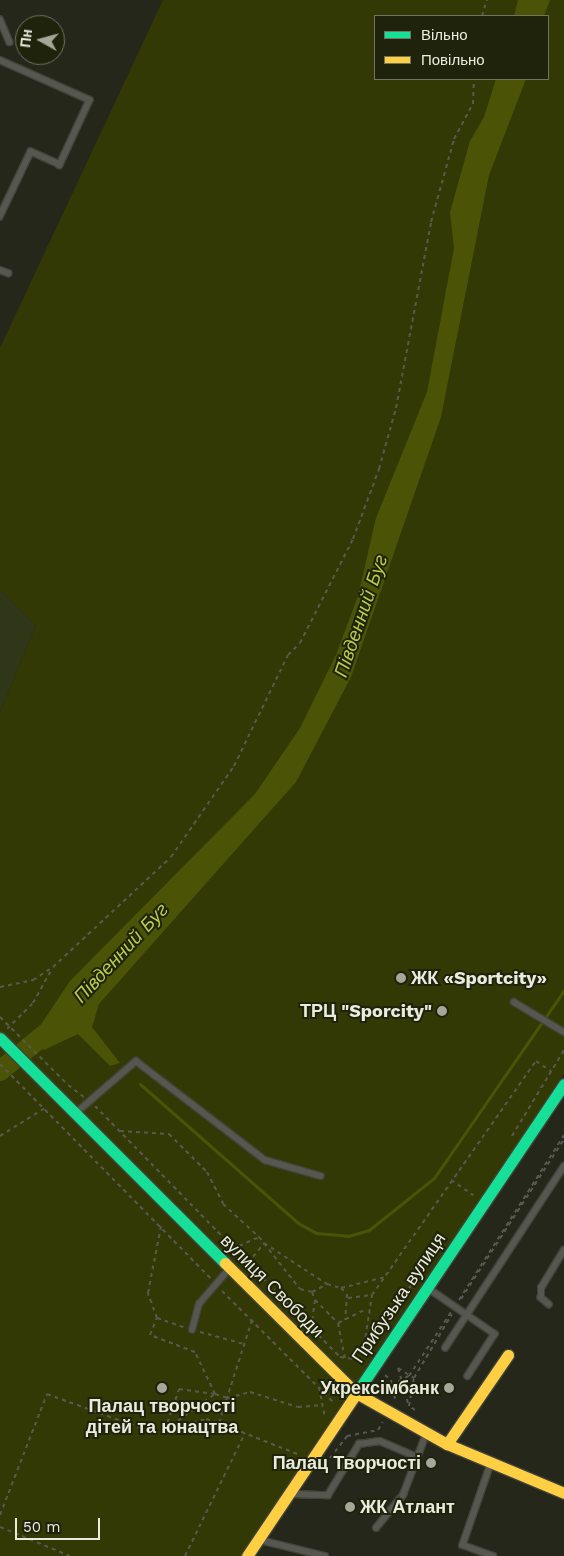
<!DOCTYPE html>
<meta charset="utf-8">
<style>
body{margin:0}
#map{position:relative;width:564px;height:1556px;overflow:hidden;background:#26271b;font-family:"Work Sans",sans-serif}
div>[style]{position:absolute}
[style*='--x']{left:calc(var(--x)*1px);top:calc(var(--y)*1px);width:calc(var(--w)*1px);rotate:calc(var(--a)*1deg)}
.built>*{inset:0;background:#303618}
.green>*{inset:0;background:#333904}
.water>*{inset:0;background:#4b5406}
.stream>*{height:3px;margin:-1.5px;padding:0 1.5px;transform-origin:1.5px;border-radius:1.5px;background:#4b5406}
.river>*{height:20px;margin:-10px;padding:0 10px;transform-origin:10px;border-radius:10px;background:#4b5406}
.path>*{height:2px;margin-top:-1px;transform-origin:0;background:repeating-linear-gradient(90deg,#575950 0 4px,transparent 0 8px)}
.roads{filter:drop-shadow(1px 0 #42433a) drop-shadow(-1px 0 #42433a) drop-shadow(0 1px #42433a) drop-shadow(0 -1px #42433a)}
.lane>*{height:5.5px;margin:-2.75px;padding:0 2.75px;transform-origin:2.75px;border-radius:2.75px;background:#56584f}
.fast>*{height:11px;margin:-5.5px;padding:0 5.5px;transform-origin:5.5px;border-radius:5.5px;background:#16e098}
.slow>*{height:11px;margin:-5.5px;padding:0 5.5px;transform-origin:5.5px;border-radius:5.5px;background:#ffcf43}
.path-bridge>*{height:2px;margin-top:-1px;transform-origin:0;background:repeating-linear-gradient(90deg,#575950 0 4px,transparent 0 8px)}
.dots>*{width:14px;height:14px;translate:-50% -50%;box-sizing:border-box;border:2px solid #1f230b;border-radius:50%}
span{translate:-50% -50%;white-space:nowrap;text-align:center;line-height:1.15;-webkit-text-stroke:4px #1f230b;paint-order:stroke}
.poi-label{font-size:18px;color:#e9ecdd;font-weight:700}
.left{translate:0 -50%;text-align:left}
.right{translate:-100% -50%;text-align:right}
.street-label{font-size:18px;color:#e9ecdd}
.water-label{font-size:19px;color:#b9cc4a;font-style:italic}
.legend{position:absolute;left:374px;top:15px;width:175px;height:65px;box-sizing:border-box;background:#1f230b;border:1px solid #70735f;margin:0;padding:6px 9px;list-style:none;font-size:15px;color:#e9ecdd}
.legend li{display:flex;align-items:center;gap:10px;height:25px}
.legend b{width:25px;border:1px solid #70735f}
.north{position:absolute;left:15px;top:15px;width:50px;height:50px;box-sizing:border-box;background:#1f230b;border:1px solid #70735f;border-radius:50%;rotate:277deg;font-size:14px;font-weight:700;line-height:20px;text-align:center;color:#e9ecdd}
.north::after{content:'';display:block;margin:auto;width:18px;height:22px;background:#a5a799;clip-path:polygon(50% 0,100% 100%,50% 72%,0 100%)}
.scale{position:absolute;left:15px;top:1518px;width:85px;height:22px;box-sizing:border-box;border:2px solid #e9ecdd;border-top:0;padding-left:6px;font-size:15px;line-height:18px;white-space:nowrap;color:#e9ecdd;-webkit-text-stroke:4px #1f230b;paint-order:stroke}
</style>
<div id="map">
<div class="built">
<div style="clip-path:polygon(0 589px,36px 625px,0 712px)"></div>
</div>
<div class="green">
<div style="clip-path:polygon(evenodd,163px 0,564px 0,564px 1074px,355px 1385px,0 1032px,0 712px,36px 625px,0 589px,0 348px,163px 0,375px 16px,548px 16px,548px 79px,375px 79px,375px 16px)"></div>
<div style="clip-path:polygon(0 1047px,349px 1394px,241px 1556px,0 1556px)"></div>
</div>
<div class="water">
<div style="clip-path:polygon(518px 0,550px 0,544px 16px,514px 16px)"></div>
<div style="clip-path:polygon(496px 79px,526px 79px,489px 175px,441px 417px,351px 677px,296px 782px,99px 1004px,92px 1027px,120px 1063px,110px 1066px,78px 1034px,44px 1050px,34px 1035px,70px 981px,255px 794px,300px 728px,336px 655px,358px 596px,376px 518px,427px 392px,454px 248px,450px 212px,470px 141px,484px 117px)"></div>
</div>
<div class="stream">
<div style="--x:140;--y:1084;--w:210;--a:41.3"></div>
<div style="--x:298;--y:1223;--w:21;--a:29"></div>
<div style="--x:316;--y:1233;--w:32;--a:5"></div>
<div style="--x:348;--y:1236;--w:22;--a:-16"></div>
<div style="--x:369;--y:1230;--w:83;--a:-38.7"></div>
<div style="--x:434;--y:1178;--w:229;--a:-55.3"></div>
</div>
<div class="river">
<div style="--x:0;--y:1071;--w:72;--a:-39.4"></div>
</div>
<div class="path">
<div style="--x:482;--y:16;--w:17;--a:-73"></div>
<div style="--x:0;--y:987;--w:34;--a:-12"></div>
<div style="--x:33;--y:980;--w:24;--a:-33"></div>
<div style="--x:53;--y:967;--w:161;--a:-43"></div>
<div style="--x:171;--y:857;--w:111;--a:-55.3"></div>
<div style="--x:234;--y:766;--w:123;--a:-64.1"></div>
<div style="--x:288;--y:655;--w:17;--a:-45"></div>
<div style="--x:300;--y:643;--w:117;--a:-63"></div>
<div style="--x:353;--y:539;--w:75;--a:-69.6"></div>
<div style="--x:379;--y:469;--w:63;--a:-74.4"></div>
<div style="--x:396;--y:408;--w:189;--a:-79.3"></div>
<div style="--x:431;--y:222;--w:86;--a:-74.5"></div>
<div style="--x:454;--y:139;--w:40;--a:-62"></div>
<div style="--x:473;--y:104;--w:25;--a:-88"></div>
<div style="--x:7;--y:1029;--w:37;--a:-45"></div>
<div style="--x:33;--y:1003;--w:39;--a:-61"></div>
<div style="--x:0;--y:1064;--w:300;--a:45.5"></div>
<div style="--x:68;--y:1085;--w:20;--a:37"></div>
<div style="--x:95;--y:1106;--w:351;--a:45.7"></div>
<div style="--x:340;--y:1357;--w:15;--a:8"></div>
<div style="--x:355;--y:1359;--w:17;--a:-40"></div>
<div style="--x:368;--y:1348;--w:120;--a:-55.5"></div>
<div style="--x:120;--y:1131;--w:49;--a:3.5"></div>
<div style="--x:169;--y:1134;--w:54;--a:45"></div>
<div style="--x:207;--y:1172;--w:36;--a:63"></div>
<div style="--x:223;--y:1204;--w:49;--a:42.5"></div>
<div style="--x:259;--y:1237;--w:66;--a:51.7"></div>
<div style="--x:300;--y:1289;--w:12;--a:14"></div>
<div style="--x:312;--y:1292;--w:9;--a:69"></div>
<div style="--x:315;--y:1300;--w:27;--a:98"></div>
<div style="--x:0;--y:1136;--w:53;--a:-31.9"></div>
<div style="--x:512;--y:1136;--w:100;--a:-58.8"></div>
<div style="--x:451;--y:1180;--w:27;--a:34"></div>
<div style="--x:239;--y:1246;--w:22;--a:-24"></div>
<div style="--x:248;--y:1263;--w:26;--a:-51"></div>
<div style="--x:264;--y:1243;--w:75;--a:33.1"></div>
<div style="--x:341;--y:1288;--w:45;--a:-14"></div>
<div style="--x:222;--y:1291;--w:157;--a:45"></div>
<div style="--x:312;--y:1292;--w:17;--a:-28"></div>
<div style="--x:327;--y:1284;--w:15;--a:16"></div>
<div style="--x:341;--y:1288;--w:8;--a:45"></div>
<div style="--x:347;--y:1294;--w:26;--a:94"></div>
<div style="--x:348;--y:1298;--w:24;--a:-7"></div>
<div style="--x:461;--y:1299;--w:190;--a:-57.2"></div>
<div style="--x:315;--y:1300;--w:33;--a:45"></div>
<div style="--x:338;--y:1323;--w:36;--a:79"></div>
<div style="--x:459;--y:1300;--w:196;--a:-57.5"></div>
<div style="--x:157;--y:1318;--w:27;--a:-110"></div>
<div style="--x:148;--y:1293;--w:68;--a:-79"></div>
<div style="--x:252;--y:1320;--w:108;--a:107.8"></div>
<div style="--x:219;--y:1423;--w:87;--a:21.6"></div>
<div style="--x:338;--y:1323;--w:32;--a:-26"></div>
<div style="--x:200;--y:1332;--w:46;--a:15.3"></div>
<div style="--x:363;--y:1353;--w:59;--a:-81.2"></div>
<div style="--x:372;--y:1295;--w:286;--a:-55"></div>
<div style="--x:536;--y:1061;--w:18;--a:34"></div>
<div style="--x:398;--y:1368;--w:37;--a:74"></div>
<div style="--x:398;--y:1368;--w:19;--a:32"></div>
<div style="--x:385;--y:1375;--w:8;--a:40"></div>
<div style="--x:391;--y:1380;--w:19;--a:78"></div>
<div style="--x:391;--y:1385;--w:20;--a:-27"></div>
<div style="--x:409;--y:1376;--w:77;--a:-56.7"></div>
<div style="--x:319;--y:1387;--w:31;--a:79"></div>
<div style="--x:323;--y:1391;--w:10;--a:-53"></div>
<div style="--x:415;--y:1410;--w:7;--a:-146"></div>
<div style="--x:409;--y:1406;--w:28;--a:-80"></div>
<div style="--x:414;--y:1378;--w:74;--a:-59.3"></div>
<div style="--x:165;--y:1430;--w:43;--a:-71.1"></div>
<div style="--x:179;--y:1389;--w:36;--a:8"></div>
<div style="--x:215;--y:1394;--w:47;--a:-115.5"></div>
<div style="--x:195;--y:1352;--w:48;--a:-159.3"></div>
<div style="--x:150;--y:1335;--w:18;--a:-68"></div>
<div style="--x:157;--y:1318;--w:28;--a:19"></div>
<div style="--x:165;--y:1430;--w:62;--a:-35.8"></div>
<div style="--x:215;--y:1394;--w:14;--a:17"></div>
<div style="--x:228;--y:1398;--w:23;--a:-15"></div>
<div style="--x:250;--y:1392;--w:50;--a:17.4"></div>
<div style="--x:298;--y:1407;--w:24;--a:-5"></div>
<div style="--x:162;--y:1431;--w:46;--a:-15.3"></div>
<div style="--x:206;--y:1419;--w:14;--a:17"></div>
<div style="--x:330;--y:1458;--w:28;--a:-52"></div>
<div style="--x:347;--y:1436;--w:32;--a:-11"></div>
<div style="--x:378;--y:1430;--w:9;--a:-58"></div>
<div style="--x:0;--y:1515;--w:130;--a:-68.8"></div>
<div style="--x:47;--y:1394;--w:105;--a:20"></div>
<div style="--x:0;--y:1527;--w:76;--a:22.5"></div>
<div style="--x:185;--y:1556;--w:137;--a:-64"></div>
</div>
<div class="roads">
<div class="lane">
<div style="--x:0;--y:19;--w:25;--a:67"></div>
<div style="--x:0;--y:60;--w:98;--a:24"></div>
<div style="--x:90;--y:100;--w:72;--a:114.8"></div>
<div style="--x:60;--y:165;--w:32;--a:-156"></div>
<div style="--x:31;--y:152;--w:72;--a:115.5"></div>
<div style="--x:0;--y:270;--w:9;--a:21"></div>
<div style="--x:514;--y:1002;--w:58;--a:31"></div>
<div style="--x:77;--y:1112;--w:78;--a:-40.8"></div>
<div style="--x:136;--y:1061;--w:163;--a:37.5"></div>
<div style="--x:265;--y:1160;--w:58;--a:15.9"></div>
<div style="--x:428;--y:1288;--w:81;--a:34.5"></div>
<div style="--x:495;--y:1334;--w:50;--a:122.7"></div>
<div style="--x:549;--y:1305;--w:11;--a:-139"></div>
<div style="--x:541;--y:1298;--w:10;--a:-90"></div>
<div style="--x:541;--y:1288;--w:44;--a:-58.8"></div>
<div style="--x:192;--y:1330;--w:27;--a:-75"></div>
<div style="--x:199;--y:1304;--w:48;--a:-49.3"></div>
<div style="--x:445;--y:1348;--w:217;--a:-56.8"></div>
<div style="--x:491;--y:1464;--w:86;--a:109.1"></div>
<div style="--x:463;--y:1545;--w:32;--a:20"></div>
<div style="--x:291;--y:1494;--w:37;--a:2"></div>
<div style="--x:328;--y:1495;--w:60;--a:-58.7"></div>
<div style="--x:359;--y:1444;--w:21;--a:-8"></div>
<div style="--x:380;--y:1441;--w:40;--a:23.4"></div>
<div style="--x:376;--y:1528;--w:43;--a:-50.7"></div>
<div style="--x:403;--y:1495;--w:65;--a:-69.3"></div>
<div style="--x:260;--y:1540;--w:67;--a:13.8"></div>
</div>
<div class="fast">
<div style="--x:0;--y:1038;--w:318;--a:45"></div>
<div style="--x:353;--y:1398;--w:378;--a:-56.1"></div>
</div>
<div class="slow">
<div style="--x:225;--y:1263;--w:185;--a:44.8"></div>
<div style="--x:356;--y:1393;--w:104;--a:29.3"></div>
<div style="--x:447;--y:1444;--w:127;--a:22.7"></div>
<div style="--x:447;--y:1444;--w:108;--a:-55.6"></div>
<div style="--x:247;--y:1556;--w:190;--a:-56.1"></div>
</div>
</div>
<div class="path-bridge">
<div style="--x:0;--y:1017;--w:96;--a:45"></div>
</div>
<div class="dots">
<div style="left:401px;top:978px;background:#a5a799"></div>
<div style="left:442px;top:1011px;background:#a5a799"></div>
<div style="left:162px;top:1388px;background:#a5a799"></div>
<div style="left:449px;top:1388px;background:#a5a799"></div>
<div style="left:431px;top:1463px;background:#a5a799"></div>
<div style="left:350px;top:1507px;background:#a5a799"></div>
</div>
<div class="poi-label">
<span class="left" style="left:411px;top:978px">ЖК «Sportcity»</span>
<span class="right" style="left:432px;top:1011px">ТРЦ "Sporcity"</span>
<span class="right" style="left:439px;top:1388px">Укрексімбанк</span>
<span style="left:162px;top:1417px">Палац творчості<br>дітей та юнацтва</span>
<span class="right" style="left:421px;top:1463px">Палац Творчості</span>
<span class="left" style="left:360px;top:1507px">ЖК Атлант</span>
</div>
<div class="street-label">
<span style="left:272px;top:1286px;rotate:45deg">вулиця Свободи</span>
<span style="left:399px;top:1298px;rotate:-56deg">Прибузька вулиця</span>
</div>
<div class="water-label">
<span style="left:361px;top:616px;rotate:-71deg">Південний Буг</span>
<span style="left:121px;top:953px;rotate:-47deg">Південний Буг</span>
</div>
<ul class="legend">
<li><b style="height:6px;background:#16e098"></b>Вільно</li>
<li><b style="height:6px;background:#ffcf43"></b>Повільно</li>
</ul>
<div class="north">Пн</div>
<div class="scale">50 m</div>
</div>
